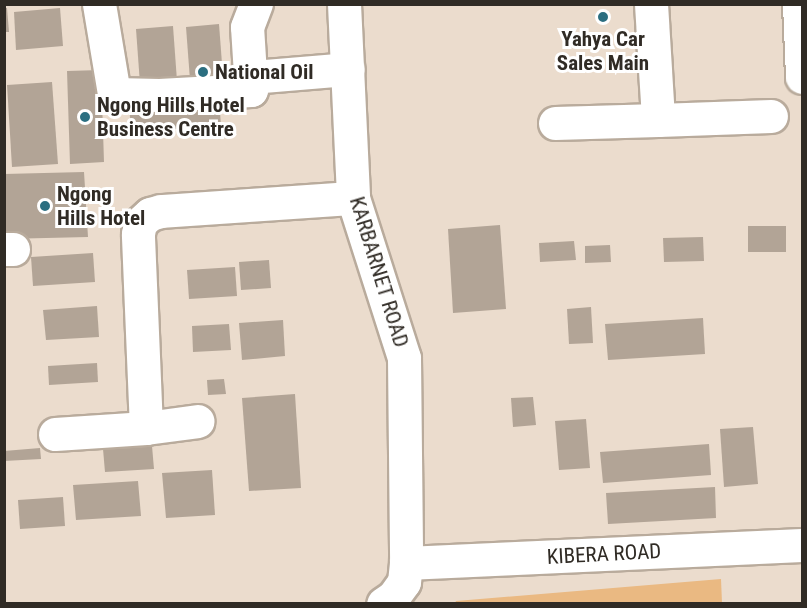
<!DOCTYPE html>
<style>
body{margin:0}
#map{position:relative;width:807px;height:608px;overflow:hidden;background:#ebdccd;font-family:"Roboto Condensed",sans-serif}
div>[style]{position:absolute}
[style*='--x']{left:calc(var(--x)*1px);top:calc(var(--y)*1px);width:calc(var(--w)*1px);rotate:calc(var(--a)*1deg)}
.green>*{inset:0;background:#eab982}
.building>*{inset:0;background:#b2a496}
.roads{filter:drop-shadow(2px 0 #b9ab9c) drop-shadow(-2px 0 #b9ab9c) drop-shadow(0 2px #b9ab9c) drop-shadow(0 -2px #b9ab9c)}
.minor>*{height:33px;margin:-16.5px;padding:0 16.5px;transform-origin:16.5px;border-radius:16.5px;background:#fff}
.dots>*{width:16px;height:16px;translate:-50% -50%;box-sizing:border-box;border:3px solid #fff;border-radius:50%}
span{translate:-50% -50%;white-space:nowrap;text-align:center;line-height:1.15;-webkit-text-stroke:6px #fff;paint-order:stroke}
.poi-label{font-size:21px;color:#302b25;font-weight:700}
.left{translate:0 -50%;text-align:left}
.street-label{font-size:21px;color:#302b25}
.frame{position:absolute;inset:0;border:6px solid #302b25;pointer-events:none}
</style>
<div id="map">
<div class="green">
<div style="clip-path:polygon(721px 579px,722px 603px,455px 603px,456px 601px)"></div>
</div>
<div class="building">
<div style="clip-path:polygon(4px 8px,7px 8px,9px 32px,4px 32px)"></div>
<div style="clip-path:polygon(60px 8px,63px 46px,16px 50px,14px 12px)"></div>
<div style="clip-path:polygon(219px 24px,223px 77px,190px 80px,186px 27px)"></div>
<div style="clip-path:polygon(173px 26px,177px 81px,140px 84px,136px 29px)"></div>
<div style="clip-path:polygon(101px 70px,104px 162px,70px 164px,67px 71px)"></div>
<div style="clip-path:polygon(52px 82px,58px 164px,12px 167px,7px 85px)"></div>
<div style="clip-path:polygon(219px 97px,221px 126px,131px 132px,129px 103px)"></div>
<div style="clip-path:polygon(84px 172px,88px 237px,4px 239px,4px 174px)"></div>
<div style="clip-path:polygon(500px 225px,506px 309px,453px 313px,448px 229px)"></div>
<div style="clip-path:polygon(748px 226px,786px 226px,786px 252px,748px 252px)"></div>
<div style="clip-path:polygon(703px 237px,704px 261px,664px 262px,663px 238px)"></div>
<div style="clip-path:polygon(574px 241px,576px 260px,540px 262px,539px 243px)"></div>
<div style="clip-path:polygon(610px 245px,611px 262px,585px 263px,585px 246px)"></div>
<div style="clip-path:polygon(93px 253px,95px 282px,33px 286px,31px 257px)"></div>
<div style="clip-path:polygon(269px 260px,271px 288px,241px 290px,239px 262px)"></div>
<div style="clip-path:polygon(235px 267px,237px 296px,189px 299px,187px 270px)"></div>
<div style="clip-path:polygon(97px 306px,99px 337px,46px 340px,43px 310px)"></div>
<div style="clip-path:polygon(591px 307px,593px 343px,569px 344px,567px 309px)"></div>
<div style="clip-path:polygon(703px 318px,705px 354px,608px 360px,605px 324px)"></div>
<div style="clip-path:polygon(283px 320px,285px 356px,242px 360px,239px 323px)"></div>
<div style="clip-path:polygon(229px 324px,231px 350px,193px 352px,192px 326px)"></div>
<div style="clip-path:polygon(97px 363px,98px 382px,49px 385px,48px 366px)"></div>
<div style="clip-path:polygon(224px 379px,226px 394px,208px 395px,207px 380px)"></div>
<div style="clip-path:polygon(295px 394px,301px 488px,249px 491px,242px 398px)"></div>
<div style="clip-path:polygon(533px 397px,536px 425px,513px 427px,511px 398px)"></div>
<div style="clip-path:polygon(586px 419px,590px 468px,559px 470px,555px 421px)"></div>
<div style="clip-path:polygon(753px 427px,758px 484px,724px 487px,720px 429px)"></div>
<div style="clip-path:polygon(709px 444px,711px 475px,603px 483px,600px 452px)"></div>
<div style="clip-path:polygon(152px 446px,154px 469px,105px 472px,103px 449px)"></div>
<div style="clip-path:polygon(40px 448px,41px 459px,4px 461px,4px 451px)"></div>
<div style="clip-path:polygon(212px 470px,215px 515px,166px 518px,162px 473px)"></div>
<div style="clip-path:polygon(138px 481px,141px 516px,76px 520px,73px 485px)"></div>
<div style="clip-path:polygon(715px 487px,716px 518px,608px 524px,606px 493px)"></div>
<div style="clip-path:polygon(63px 497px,65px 526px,20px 529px,18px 500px)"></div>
</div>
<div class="roads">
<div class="minor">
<div style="--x:99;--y:4;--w:91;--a:80.5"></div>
<div style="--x:114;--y:94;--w:45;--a:1.3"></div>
<div style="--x:159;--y:95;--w:92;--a:-3.1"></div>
<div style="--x:251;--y:90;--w:63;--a:-93.6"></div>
<div style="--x:247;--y:27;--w:25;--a:-69"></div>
<div style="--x:344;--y:4;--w:194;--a:87.3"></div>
<div style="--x:353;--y:198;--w:168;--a:72.3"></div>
<div style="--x:404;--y:358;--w:205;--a:89.4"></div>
<div style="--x:406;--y:563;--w:19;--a:96"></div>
<div style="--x:404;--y:582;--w:19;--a:126"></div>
<div style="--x:393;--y:597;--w:12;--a:145"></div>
<div style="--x:651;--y:4;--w:116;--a:86.5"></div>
<div style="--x:658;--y:120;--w:113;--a:-2"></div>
<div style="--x:799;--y:4;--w:73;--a:87.6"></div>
<div style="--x:252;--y:77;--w:96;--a:-4.8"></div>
<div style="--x:555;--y:123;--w:103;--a:-1.7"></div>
<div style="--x:4;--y:249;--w:9;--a:0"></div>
<div style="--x:146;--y:428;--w:194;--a:-92.4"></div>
<div style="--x:138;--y:234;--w:11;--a:-80"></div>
<div style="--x:140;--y:223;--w:13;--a:-42"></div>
<div style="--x:150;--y:214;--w:11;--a:-15"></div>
<div style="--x:161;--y:211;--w:192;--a:-3.9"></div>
<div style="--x:55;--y:434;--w:91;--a:-3.8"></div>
<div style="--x:146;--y:428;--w:52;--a:-7.7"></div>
<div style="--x:406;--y:563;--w:396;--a:-2.6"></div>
</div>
</div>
<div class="dots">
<div style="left:603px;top:17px;background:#2b6e80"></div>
<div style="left:203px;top:72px;background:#2b6e80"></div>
<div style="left:85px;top:117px;background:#2b6e80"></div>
<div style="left:45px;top:206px;background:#2b6e80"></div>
</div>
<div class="poi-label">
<span style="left:603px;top:51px">Yahya Car<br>Sales Main</span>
<span class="left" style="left:215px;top:72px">National Oil</span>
<span class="left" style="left:97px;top:117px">Ngong Hills Hotel<br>Business Centre</span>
<span class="left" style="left:57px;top:206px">Ngong<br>Hills Hotel</span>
</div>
<div class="street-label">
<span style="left:379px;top:272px;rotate:73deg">KARBARNET ROAD</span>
<span style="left:604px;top:554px;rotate:-3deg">KIBERA ROAD</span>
</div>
<div class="frame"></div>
</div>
